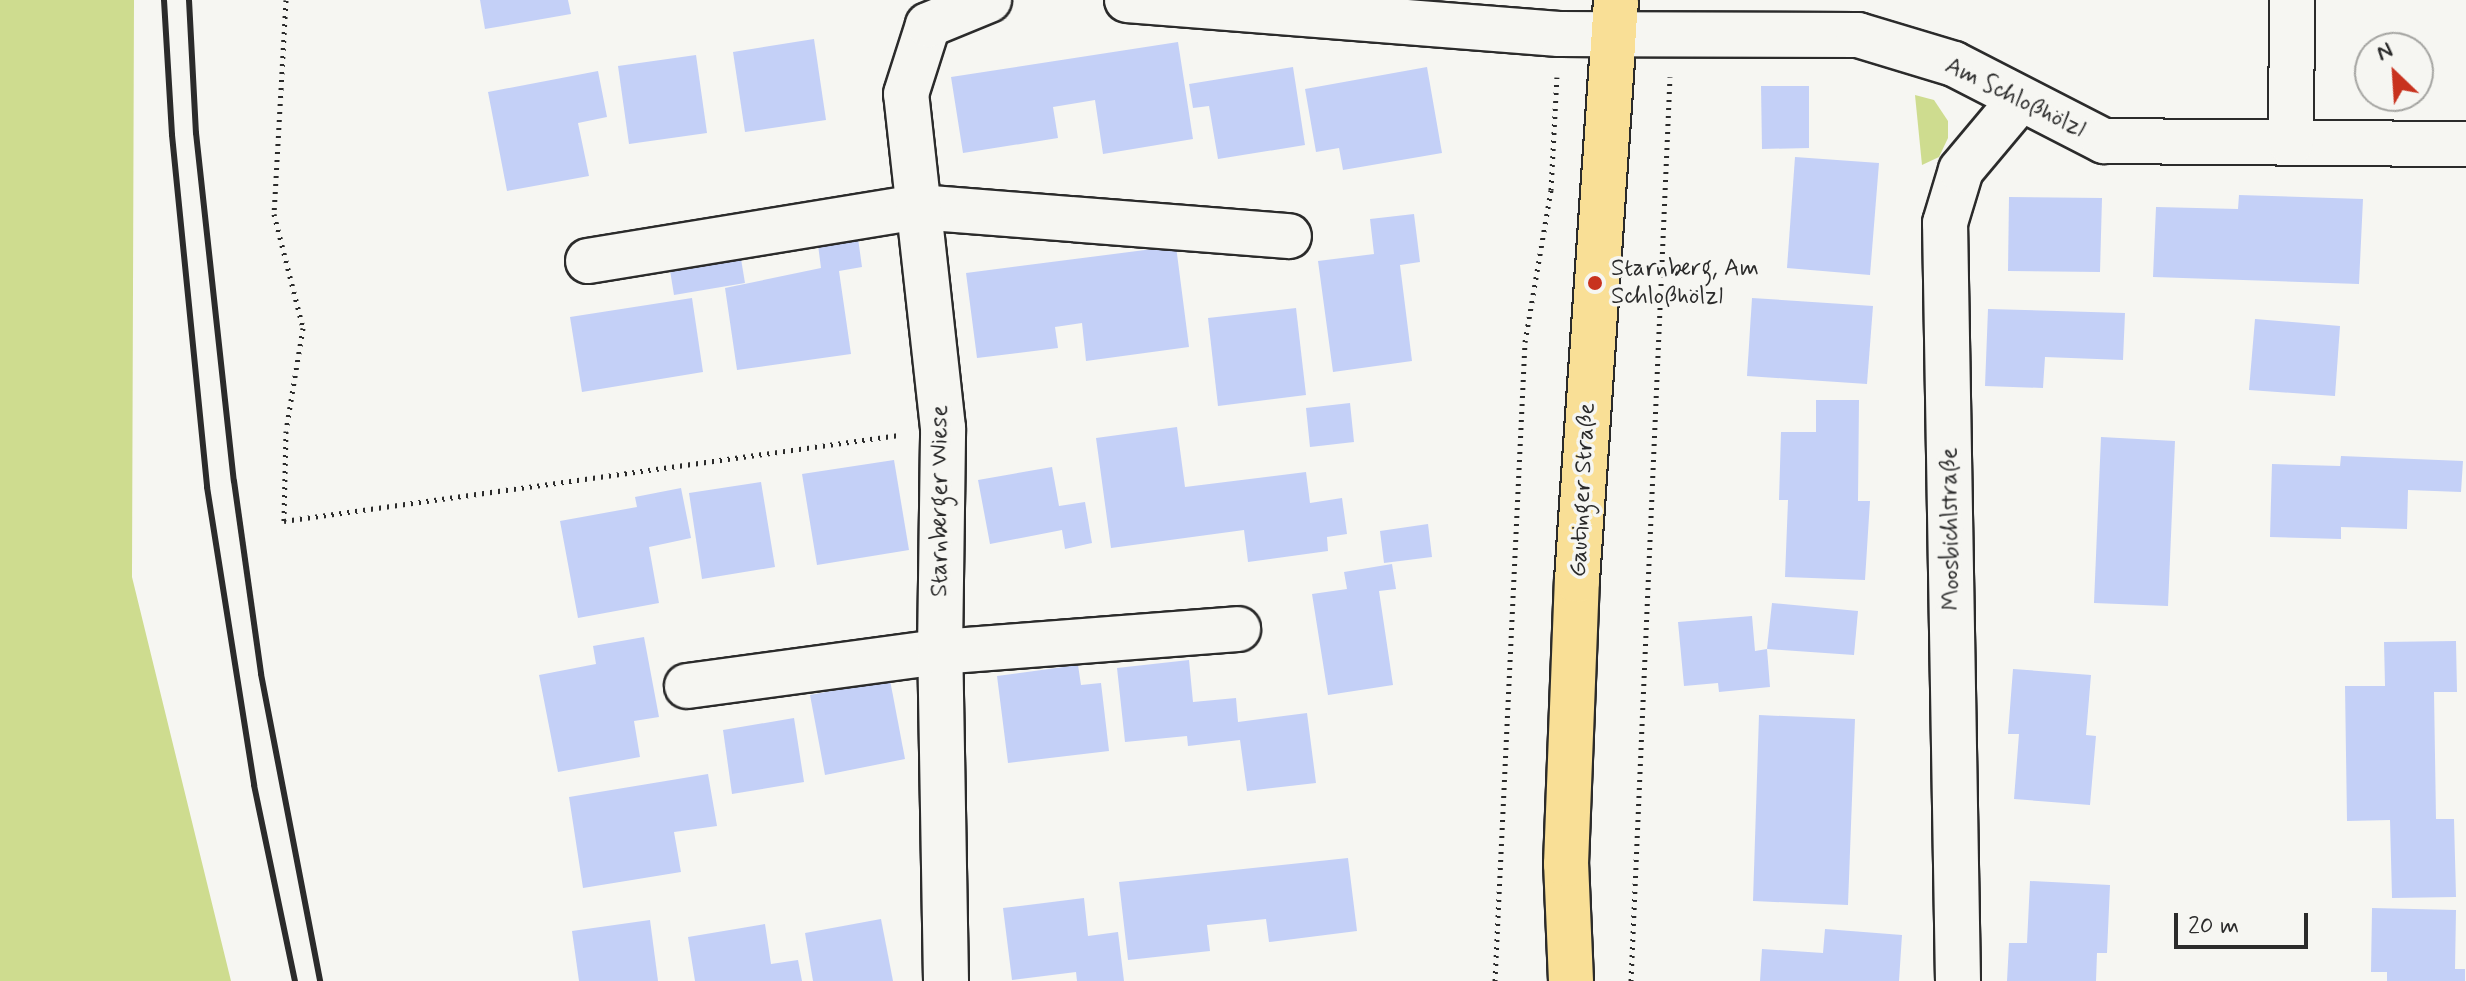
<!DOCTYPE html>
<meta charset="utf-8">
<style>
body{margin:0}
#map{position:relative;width:2466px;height:981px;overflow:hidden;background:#f6f6f2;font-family:Mynerve,sans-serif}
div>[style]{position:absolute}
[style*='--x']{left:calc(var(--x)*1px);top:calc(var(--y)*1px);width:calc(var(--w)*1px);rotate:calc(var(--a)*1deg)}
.green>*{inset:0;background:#cedc8f}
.building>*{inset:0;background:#c4d0f7}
.path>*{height:5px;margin-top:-2.5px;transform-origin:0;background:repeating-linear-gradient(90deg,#2b2b2b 0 2px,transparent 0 8px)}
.roads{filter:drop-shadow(2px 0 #2b2b2b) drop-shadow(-2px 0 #2b2b2b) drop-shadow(0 2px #2b2b2b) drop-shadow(0 -2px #2b2b2b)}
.minor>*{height:44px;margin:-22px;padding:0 22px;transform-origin:22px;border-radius:22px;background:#f6f6f2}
.major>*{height:44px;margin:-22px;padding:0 22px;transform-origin:22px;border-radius:22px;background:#f9df96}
.rail>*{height:6px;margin:-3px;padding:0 3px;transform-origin:3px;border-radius:3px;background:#2b2b2b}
.dots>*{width:22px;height:22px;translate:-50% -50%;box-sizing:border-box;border:4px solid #f6f6f2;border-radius:50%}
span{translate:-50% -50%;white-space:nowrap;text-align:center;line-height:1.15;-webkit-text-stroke:7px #f6f6f2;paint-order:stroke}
.street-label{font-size:24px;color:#2b2b2b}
.poi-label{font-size:24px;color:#2b2b2b}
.left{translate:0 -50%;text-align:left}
.north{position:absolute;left:2354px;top:32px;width:80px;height:80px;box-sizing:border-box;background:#f6f6f2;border:2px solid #a5a5a2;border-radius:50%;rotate:335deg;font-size:22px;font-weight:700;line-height:32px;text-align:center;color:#2b2b2b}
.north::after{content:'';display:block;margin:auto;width:28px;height:36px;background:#c8321e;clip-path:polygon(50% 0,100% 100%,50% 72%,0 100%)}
.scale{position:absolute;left:2174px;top:913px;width:134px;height:36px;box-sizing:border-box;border:4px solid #2b2b2b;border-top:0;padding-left:10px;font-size:24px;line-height:28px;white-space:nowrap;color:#2b2b2b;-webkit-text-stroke:6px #f6f6f2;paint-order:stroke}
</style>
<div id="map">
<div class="green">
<div style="clip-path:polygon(0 0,134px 0,132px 577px,231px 981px,0 981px)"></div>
<div style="clip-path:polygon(1915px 95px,1934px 100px,1948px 121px,1948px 138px,1939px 157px,1922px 165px)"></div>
</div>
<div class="building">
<div style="clip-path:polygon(480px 0,568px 0,571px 14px,485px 29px)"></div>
<div style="clip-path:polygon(814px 39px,826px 120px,745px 132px,733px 52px)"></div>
<div style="clip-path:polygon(1178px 42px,1193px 139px,1103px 154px,1095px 100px,1053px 107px,1058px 138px,963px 153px,951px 77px)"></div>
<div style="clip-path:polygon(696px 55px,707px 133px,629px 144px,618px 66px)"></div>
<div style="clip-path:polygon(1293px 67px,1305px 145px,1218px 159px,1209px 106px,1193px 108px,1189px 84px)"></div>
<div style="clip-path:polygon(1427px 67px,1442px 153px,1343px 170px,1339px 148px,1316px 152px,1305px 89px)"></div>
<div style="clip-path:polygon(598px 71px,607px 117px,578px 123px,589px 176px,507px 191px,488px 92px)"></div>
<div style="clip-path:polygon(1761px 86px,1809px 86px,1809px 148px,1762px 149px)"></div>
<div style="clip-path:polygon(1795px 157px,1879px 163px,1870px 275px,1787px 268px)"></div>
<div style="clip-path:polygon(2239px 195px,2363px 199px,2359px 284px,2153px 277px,2156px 207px,2238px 209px)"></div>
<div style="clip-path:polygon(2009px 197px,2102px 198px,2100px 272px,2008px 271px)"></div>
<div style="clip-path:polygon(1414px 214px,1420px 262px,1400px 265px,1412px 361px,1333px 372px,1318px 261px,1374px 254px,1370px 219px)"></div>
<div style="clip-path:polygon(857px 231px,862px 267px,839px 271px,851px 354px,737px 370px,725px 288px,821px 268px,817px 237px)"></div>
<div style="clip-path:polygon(1176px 246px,1189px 347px,1086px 361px,1082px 323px,1055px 327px,1058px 348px,977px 358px,966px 273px)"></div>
<div style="clip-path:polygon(739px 247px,745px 283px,674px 295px,668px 258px)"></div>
<div style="clip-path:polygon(692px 298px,703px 372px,582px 392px,570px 317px)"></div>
<div style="clip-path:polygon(1752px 298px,1873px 306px,1867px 384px,1747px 376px)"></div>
<div style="clip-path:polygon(1296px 308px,1306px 395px,1218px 406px,1208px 318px)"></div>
<div style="clip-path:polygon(1988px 309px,2125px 313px,2123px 360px,2045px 357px,2043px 388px,1985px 386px)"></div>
<div style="clip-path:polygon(2255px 319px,2340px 326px,2335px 396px,2249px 390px)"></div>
<div style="clip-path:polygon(1816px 400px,1859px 400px,1858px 501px,1870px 501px,1865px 580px,1785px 577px,1788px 500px,1779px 500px,1781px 432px,1816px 432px)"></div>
<div style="clip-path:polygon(1350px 403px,1354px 442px,1310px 447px,1306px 408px)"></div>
<div style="clip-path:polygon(1177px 427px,1185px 487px,1306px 472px,1310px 503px,1342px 498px,1347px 534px,1327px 537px,1328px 551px,1248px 562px,1244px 530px,1111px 548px,1096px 438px)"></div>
<div style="clip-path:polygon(2101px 437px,2175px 441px,2168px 606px,2094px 603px)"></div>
<div style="clip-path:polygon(2341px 456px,2463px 461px,2461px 492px,2408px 490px,2407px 529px,2341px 527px,2341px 539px,2270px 537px,2272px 464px,2340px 466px)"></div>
<div style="clip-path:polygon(894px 460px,909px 550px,817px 565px,802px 474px)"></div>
<div style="clip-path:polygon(1052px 467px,1059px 506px,1085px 502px,1092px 543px,1065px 549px,1062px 530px,990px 544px,978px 480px)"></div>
<div style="clip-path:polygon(761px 482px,775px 567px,702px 579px,689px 493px)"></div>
<div style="clip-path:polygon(681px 488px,691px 538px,649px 547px,659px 603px,578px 618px,560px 521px,637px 507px,635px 497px)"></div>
<div style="clip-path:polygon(1428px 524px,1432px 557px,1384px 563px,1380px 531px)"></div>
<div style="clip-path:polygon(1392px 564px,1396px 589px,1379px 591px,1393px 685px,1328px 695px,1312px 594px,1347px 589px,1344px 572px)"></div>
<div style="clip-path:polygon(1772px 603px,1858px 611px,1854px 655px,1767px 649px)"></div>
<div style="clip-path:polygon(1752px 616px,1755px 651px,1767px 649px,1770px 687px,1719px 692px,1718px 683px,1684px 686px,1678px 622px)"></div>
<div style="clip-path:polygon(644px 637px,659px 717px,634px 721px,640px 757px,558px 772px,539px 675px,596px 664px,593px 646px)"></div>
<div style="clip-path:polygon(2456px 641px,2457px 692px,2434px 692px,2436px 819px,2454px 819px,2456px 897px,2392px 898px,2390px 820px,2347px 821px,2345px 686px,2385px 686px,2384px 642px)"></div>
<div style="clip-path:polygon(1189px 660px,1193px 702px,1236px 698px,1238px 722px,1307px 713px,1316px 783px,1247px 791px,1240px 740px,1188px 746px,1187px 736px,1125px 742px,1117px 668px)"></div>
<div style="clip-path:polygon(1078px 665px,1081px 685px,1101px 683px,1109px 751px,1008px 763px,997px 676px)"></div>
<div style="clip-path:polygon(2013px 669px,2091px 675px,2086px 735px,2096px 736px,2090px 805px,2014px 799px,2019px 734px,2008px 734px)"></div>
<div style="clip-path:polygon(890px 680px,905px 759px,825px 775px,810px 695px)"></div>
<div style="clip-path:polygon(1759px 715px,1855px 719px,1848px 905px,1753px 901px)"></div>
<div style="clip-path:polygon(794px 718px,804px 782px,732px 794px,723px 730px)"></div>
<div style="clip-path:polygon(708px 774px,717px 826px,674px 832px,681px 872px,583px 888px,569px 797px)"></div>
<div style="clip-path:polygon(1348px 858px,1357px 931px,1269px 942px,1266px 919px,1207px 925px,1210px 951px,1128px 960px,1119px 882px)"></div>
<div style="clip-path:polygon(2030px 881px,2110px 885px,2107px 953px,2097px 953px,2096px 981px,2007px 981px,2009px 943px,2027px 943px)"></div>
<div style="clip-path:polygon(1084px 898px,1088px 936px,1118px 932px,1124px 981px,1077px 981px,1076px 972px,1012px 980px,1003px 908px)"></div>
<div style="clip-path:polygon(2372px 908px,2456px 910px,2455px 969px,2465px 969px,2465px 981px,2387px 981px,2387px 972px,2371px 972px)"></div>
<div style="clip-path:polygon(881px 919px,893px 981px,813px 981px,805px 933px)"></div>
<div style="clip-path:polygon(650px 920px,658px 981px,579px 981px,572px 931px)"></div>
<div style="clip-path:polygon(765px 924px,771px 964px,798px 960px,802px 981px,695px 981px,688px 937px)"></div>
<div style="clip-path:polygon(1825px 929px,1902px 935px,1899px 981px,1760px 981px,1762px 949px,1823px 953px)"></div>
</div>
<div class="path">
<div style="--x:286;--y:0;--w:214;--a:93.2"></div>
<div style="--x:274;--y:214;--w:118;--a:75.7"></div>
<div style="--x:303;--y:328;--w:104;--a:99.4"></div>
<div style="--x:286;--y:431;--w:90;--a:91.3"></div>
<div style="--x:284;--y:521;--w:621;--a:-7.96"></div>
<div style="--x:1495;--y:981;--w:640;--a:-87.31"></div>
<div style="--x:1525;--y:342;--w:154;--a:-80.3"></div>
<div style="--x:1551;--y:190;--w:113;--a:-87"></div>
<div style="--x:1631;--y:981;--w:905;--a:-87.53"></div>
</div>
<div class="roads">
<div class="minor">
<div style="--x:1127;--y:0;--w:433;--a:4.5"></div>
<div style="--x:1559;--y:34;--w:299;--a:0.2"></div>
<div style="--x:1858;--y:35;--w:100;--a:16.8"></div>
<div style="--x:1954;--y:64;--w:169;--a:27.2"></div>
<div style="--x:2104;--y:141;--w:362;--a:0.5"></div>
<div style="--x:2291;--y:143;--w:143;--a:-89.6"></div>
<div style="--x:588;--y:261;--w:334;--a:-9.3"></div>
<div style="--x:918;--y:207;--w:372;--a:4.5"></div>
<div style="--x:687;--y:686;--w:255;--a:-7.7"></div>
<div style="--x:940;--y:652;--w:299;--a:-4.4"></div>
<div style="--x:946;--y:981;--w:329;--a:-91"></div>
<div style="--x:940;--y:652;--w:224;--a:-89.2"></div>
<div style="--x:943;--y:428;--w:336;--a:-96.3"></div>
<div style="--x:906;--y:94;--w:72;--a:-72.3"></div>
<div style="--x:928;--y:25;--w:66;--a:-22.3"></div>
<div style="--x:1958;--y:981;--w:758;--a:-90.98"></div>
<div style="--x:1945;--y:223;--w:55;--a:-73.2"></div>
<div style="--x:1961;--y:170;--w:90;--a:-50"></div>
</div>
<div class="major">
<div style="--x:1571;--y:981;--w:117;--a:-92.4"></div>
<div style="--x:1566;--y:864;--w:284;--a:-87.8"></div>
<div style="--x:1577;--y:580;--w:581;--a:-86.15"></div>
</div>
</div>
<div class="rail">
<div style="--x:164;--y:0;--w:135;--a:86.6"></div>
<div style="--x:172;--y:135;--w:354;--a:84.3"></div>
<div style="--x:207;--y:487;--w:302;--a:81"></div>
<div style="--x:254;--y:785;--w:200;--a:78.2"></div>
<div style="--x:189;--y:0;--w:133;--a:87"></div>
<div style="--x:196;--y:133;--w:350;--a:83.8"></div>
<div style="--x:234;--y:481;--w:195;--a:82"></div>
<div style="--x:261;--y:674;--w:313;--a:79.1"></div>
</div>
<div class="dots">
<div style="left:1595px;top:283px;background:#c8321e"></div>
</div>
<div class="street-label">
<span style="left:2015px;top:98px;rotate:26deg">Am Schloßhölzl</span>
<span style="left:1583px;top:490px;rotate:-87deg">Gautinger Straße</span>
<span style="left:940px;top:501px;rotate:-90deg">Starnberger Wiese</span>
<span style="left:1951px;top:529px;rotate:-91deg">Moosbichlstraße</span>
</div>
<div class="poi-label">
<span class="left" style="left:1611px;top:283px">Starnberg, Am<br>Schloßhölzl</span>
</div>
<div class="north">N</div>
<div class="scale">20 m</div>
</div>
